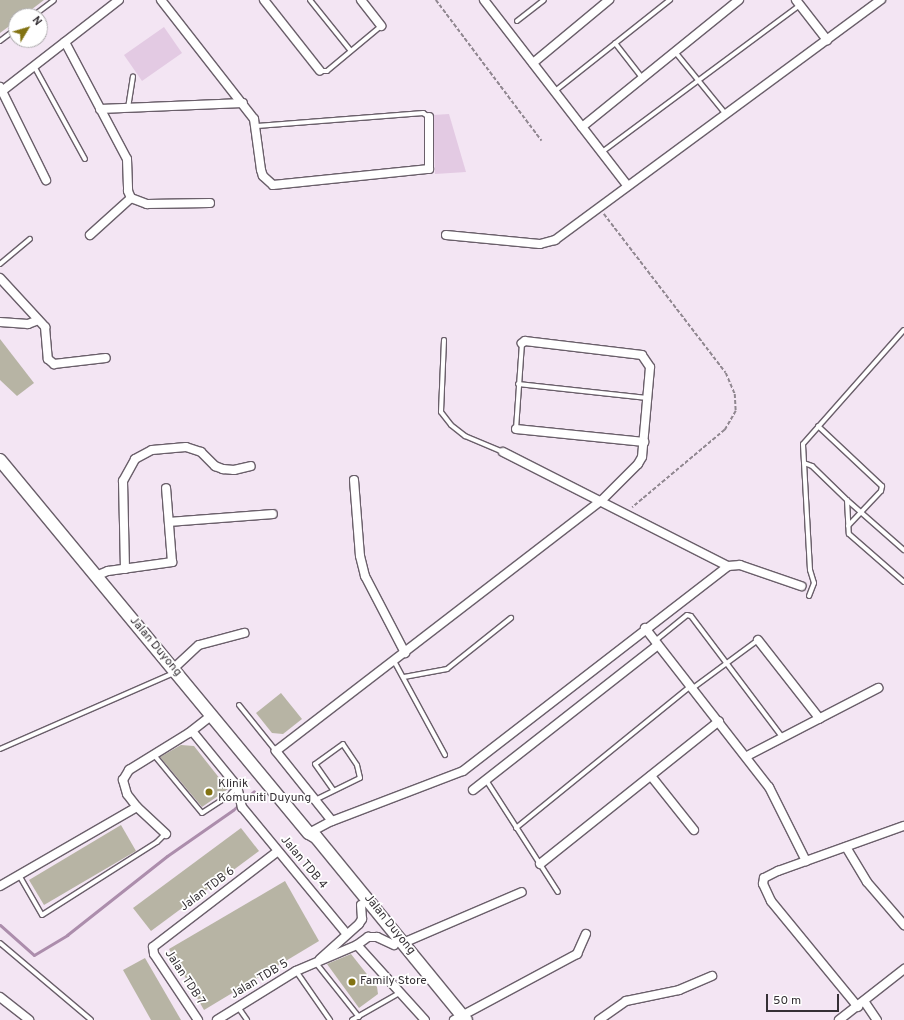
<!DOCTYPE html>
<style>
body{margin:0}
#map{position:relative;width:904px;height:1020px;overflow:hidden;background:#f3e5f3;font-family:Overpass,sans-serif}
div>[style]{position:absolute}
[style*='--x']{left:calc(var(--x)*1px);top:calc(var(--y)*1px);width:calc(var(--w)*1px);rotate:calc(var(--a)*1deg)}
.green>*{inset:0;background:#e3cae3}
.stream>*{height:3px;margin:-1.5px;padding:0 1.5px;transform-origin:1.5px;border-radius:1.5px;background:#ac8dac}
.building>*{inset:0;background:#b7b4a4}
.path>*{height:1.5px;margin-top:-0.75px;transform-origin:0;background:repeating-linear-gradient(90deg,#908790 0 4px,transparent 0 6px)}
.roads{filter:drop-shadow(1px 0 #6a5f6a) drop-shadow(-1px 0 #6a5f6a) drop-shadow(0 1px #6a5f6a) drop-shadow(0 -1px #6a5f6a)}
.service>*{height:4px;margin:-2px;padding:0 2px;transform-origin:2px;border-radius:2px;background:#fff}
.minor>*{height:8px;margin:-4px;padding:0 4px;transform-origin:4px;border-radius:4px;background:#fff}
.secondary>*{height:12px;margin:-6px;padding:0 6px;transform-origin:6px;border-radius:6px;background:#fff}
.dots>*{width:11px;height:11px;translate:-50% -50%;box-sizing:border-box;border:2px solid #fff;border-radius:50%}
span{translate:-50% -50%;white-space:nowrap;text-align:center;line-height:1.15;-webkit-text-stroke:3.5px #fff;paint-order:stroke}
.street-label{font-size:12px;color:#353035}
.poi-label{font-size:12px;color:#353035}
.left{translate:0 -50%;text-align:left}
.north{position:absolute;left:8px;top:8px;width:40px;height:40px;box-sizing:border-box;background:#fff;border:1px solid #aeacae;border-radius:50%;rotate:52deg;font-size:11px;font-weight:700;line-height:16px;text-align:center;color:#353035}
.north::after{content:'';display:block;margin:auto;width:14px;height:18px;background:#827212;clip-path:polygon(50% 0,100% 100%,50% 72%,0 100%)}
.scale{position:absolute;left:766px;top:994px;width:73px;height:18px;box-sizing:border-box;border:2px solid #353035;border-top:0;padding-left:5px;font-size:12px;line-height:14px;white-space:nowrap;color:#353035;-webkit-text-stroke:3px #fff;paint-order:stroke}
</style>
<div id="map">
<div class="green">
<div style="clip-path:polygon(164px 27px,182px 53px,142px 81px,124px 55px)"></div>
<div style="clip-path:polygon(449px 114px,466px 172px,435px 174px,433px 115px)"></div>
</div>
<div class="stream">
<div style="--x:0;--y:925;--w:45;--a:41.4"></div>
<div style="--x:34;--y:955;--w:39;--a:-31"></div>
<div style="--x:67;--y:935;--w:127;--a:-38.3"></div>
<div style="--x:167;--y:856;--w:80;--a:-34.9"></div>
<div style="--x:233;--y:810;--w:28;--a:-42"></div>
</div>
<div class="building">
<div style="clip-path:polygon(0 0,44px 0,23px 16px,16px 16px,16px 21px,0 33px)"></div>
<div style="clip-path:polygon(0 339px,34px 383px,17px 396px,0 380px)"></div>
<div style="clip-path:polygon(281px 693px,302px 719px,283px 734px,272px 733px,256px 713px)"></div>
<div style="clip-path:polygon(181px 745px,194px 746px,228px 789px,202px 807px,160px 757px)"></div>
<div style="clip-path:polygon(121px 825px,136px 851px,44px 905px,29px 880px)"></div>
<div style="clip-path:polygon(241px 828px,259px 851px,151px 931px,133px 908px)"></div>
<div style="clip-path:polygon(285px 881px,319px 941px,204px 1010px,169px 949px)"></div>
<div style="clip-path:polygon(351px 954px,377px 987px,378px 994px,359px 1008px,327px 964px)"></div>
<div style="clip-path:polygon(145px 958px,181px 1020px,151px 1020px,123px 970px)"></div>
</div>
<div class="path">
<div style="--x:436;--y:0;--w:176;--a:53.1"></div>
<div style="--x:604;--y:214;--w:200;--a:52.5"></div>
<div style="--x:726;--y:373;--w:23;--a:67"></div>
<div style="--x:735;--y:394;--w:17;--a:87"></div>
<div style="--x:736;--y:411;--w:22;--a:120"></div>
<div style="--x:725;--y:430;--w:121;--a:140"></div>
</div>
<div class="roads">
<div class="service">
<div style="--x:310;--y:0;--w:65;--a:51.2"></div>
<div style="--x:33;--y:16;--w:26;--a:-37"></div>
<div style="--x:517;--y:21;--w:34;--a:-38"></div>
<div style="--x:0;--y:41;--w:20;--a:-37"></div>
<div style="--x:615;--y:43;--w:46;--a:52.1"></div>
<div style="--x:676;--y:53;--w:77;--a:50.8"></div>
<div style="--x:34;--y:66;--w:106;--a:61.3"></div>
<div style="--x:320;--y:71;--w:7;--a:0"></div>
<div style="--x:327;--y:71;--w:70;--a:-39.8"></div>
<div style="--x:555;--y:91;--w:147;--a:-38.4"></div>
<div style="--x:128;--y:108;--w:32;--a:-81"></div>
<div style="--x:257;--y:126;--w:167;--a:-4.5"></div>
<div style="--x:423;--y:113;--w:7;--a:34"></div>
<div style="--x:602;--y:152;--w:247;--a:-36.6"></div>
<div style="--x:0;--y:264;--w:39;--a:-40"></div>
<div style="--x:444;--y:340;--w:72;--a:92.4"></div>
<div style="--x:441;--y:412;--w:16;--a:52"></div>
<div style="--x:451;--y:425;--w:18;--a:38"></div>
<div style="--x:465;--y:436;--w:41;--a:22.8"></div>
<div style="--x:518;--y:384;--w:130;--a:6.2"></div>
<div style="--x:818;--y:426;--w:88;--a:43.2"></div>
<div style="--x:882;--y:486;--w:5;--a:101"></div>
<div style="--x:881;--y:491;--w:48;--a:133.3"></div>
<div style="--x:516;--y:429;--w:86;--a:-86"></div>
<div style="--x:804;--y:463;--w:9;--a:21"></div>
<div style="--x:812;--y:466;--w:49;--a:44.2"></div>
<div style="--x:847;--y:500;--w:34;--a:87"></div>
<div style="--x:849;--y:534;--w:73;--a:41.1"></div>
<div style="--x:847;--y:500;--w:76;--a:41.3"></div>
<div style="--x:809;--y:596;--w:14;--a:-69"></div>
<div style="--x:814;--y:583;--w:14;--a:-107"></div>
<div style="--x:810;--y:570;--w:126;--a:-93.2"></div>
<div style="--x:803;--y:444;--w:152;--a:-48.5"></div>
<div style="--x:655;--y:641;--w:41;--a:-39.1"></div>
<div style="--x:687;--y:615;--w:4;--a:14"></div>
<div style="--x:691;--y:616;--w:153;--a:53"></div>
<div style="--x:394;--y:661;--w:107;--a:61.5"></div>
<div style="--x:404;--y:677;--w:44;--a:-10.5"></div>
<div style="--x:447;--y:669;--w:82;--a:-38.6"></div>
<div style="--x:693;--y:688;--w:81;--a:-36.4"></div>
<div style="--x:239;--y:705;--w:59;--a:51.2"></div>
<div style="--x:0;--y:749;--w:190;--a:-23.6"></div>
<div style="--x:154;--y:755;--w:75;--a:50.4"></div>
<div style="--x:202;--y:813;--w:31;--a:-33"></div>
<div style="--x:228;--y:796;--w:13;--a:-45"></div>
<div style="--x:486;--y:780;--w:133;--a:57.3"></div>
<div style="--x:315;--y:800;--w:50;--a:-26.1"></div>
<div style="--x:360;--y:778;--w:13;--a:-103"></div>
<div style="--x:357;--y:765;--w:25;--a:-124"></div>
<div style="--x:343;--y:744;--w:34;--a:144"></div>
<div style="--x:315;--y:764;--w:32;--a:55"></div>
<div style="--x:516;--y:828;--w:225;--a:-39.1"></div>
<div style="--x:19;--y:875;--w:46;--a:60.1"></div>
<div style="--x:42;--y:915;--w:136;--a:-32.4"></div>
<div style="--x:157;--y:842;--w:11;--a:-45"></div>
<div style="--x:0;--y:943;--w:119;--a:40.2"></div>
<div style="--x:316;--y:963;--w:69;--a:51.5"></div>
<div style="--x:296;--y:971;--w:60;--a:55.2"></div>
<div style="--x:238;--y:1007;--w:16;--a:55"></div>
<div style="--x:352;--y:1020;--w:56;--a:-29.7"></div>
</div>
<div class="minor">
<div style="--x:161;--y:0;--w:151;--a:52"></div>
<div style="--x:254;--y:119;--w:51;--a:82.2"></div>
<div style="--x:261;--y:170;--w:6;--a:72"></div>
<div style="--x:263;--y:176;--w:13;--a:42"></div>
<div style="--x:273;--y:185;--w:157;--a:-5.9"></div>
<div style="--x:429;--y:169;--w:52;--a:-90"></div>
<div style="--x:264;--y:0;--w:90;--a:51.7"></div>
<div style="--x:361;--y:0;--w:33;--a:52"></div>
<div style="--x:484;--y:0;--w:235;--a:52.3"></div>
<div style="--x:796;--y:0;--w:51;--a:52.2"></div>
<div style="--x:65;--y:42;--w:132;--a:62.1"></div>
<div style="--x:127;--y:159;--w:32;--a:88"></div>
<div style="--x:128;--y:191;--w:8;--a:67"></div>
<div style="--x:131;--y:198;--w:17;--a:21"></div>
<div style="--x:147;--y:204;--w:63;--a:-0.9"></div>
<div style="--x:533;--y:63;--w:99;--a:-39.7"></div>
<div style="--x:0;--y:87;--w:104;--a:63.7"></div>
<div style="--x:2;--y:91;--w:148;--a:-37.9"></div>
<div style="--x:100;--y:109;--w:143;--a:-2.4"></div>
<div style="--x:582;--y:127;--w:202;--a:-39"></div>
<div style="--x:90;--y:235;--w:55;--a:-42.1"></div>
<div style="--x:446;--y:235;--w:94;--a:5.5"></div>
<div style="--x:540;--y:244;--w:16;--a:-15"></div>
<div style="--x:555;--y:240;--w:405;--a:-36.4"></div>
<div style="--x:0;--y:278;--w:67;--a:47.4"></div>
<div style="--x:45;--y:327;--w:32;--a:85"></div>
<div style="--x:48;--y:359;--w:8;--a:40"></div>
<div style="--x:54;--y:364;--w:52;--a:-6.6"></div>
<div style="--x:0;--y:322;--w:28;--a:4"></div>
<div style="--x:28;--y:324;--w:9;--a:-21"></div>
<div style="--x:516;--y:429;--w:129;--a:5.8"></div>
<div style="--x:503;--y:452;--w:252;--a:26.9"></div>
<div style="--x:354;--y:480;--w:76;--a:85.5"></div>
<div style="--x:360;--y:556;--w:21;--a:76"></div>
<div style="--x:365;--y:576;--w:87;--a:62.5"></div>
<div style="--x:169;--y:522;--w:104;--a:-4.4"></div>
<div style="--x:125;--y:569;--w:88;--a:-91.3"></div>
<div style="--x:123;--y:481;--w:25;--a:-61"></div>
<div style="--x:135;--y:459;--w:19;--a:-28"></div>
<div style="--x:152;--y:450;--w:34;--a:-5"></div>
<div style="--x:186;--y:447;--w:16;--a:18"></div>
<div style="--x:201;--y:452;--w:20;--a:45"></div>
<div style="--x:215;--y:466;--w:9;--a:21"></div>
<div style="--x:223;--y:469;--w:11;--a:5"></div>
<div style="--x:234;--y:470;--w:17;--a:-13"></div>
<div style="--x:96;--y:576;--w:13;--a:-23"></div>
<div style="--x:108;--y:571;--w:65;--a:-8"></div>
<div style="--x:172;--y:562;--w:74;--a:-94.6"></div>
<div style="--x:645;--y:628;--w:202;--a:52.1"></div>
<div style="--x:769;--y:787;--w:83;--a:63.4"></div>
<div style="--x:758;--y:640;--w:100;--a:51.9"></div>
<div style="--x:173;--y:669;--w:35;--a:-43"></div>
<div style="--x:199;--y:645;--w:47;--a:-14.9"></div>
<div style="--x:192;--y:731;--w:71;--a:50.7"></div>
<div style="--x:237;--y:786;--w:22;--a:77"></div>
<div style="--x:242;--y:807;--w:163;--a:50.5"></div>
<div style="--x:747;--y:756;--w:148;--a:-27.4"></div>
<div style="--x:651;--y:776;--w:69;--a:51.5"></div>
<div style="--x:473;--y:790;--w:235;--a:-38.1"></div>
<div style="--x:332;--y:821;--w:90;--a:-128.7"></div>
<div style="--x:276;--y:751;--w:410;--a:-37.6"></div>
<div style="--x:601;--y:501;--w:52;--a:-45"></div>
<div style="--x:638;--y:464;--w:8;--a:-60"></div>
<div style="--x:642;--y:457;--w:90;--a:-84.9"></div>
<div style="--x:650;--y:367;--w:14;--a:-124"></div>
<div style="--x:642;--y:355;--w:118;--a:-173.2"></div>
<div style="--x:525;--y:341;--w:4;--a:146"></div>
<div style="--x:309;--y:833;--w:26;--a:-28"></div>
<div style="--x:332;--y:821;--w:140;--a:-20.9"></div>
<div style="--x:463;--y:771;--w:335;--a:-37.7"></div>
<div style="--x:728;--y:566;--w:12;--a:-5"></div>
<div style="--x:740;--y:565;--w:65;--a:19"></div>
<div style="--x:166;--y:834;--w:40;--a:-137"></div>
<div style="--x:137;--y:807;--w:16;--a:-128"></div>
<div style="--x:127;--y:794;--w:15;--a:-106"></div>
<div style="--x:123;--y:780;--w:12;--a:-59"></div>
<div style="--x:129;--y:770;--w:70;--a:-31.7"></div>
<div style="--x:189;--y:733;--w:28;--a:-38"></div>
<div style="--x:846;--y:847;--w:41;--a:59"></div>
<div style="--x:867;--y:882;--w:57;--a:49.3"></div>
<div style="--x:540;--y:864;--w:229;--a:-38.6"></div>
<div style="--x:0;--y:886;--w:158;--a:-30"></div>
<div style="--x:403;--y:943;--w:129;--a:-23.2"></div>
<div style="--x:357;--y:945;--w:101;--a:47.8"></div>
<div style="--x:320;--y:959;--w:52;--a:-41.9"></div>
<div style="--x:359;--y:924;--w:6;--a:-59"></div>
<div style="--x:362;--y:919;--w:14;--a:-94"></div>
<div style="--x:0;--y:997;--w:37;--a:38"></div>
<div style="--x:864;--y:1001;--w:23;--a:56"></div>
<div style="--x:858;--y:1007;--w:137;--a:-129.4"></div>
<div style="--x:771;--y:901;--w:19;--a:-115"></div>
<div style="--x:763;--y:884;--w:6;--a:-81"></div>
<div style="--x:764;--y:878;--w:16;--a:-27"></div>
<div style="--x:778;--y:871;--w:134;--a:-19.7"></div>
<div style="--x:198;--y:1020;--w:79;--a:-123.7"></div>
<div style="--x:154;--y:954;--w:7;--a:-98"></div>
<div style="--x:153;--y:947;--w:156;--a:-37.5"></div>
<div style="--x:217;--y:1020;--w:93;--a:-31.8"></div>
<div style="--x:296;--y:971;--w:66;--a:-23.1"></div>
<div style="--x:357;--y:945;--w:14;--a:-36"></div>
<div style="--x:368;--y:937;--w:9;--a:0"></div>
<div style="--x:377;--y:937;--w:19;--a:25"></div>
<div style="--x:454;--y:1020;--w:140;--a:-28.2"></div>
<div style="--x:577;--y:954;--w:22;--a:-66"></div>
<div style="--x:599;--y:1020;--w:33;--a:-35"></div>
<div style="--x:626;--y:1001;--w:54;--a:-11.7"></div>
<div style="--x:679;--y:990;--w:36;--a:-23"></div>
<div style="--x:839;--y:1020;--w:83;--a:-38.1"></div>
</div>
<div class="secondary">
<div style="--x:0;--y:460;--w:484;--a:50.4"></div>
<div style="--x:309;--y:833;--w:8;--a:30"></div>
<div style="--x:316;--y:837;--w:237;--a:50.7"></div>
</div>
</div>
<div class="dots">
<div style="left:209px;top:792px;background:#827212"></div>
<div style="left:352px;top:982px;background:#827212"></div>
</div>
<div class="street-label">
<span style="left:155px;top:647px;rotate:50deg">Jalan Duyong</span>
<span style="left:303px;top:863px;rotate:50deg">Jalan TDB 4</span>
<span style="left:208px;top:890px;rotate:-37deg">Jalan TDB 6</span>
<span style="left:389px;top:925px;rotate:51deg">Jalan Duyong</span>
<span style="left:184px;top:978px;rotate:57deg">Jalan TDB 7</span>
<span style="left:260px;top:980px;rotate:-31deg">Jalan TDB 5</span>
</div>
<div class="poi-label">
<span class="left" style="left:218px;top:792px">Klinik<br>Komuniti Duyung</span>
<span class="left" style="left:360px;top:982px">Family Store</span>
</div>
<div class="north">N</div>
<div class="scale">50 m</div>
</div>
